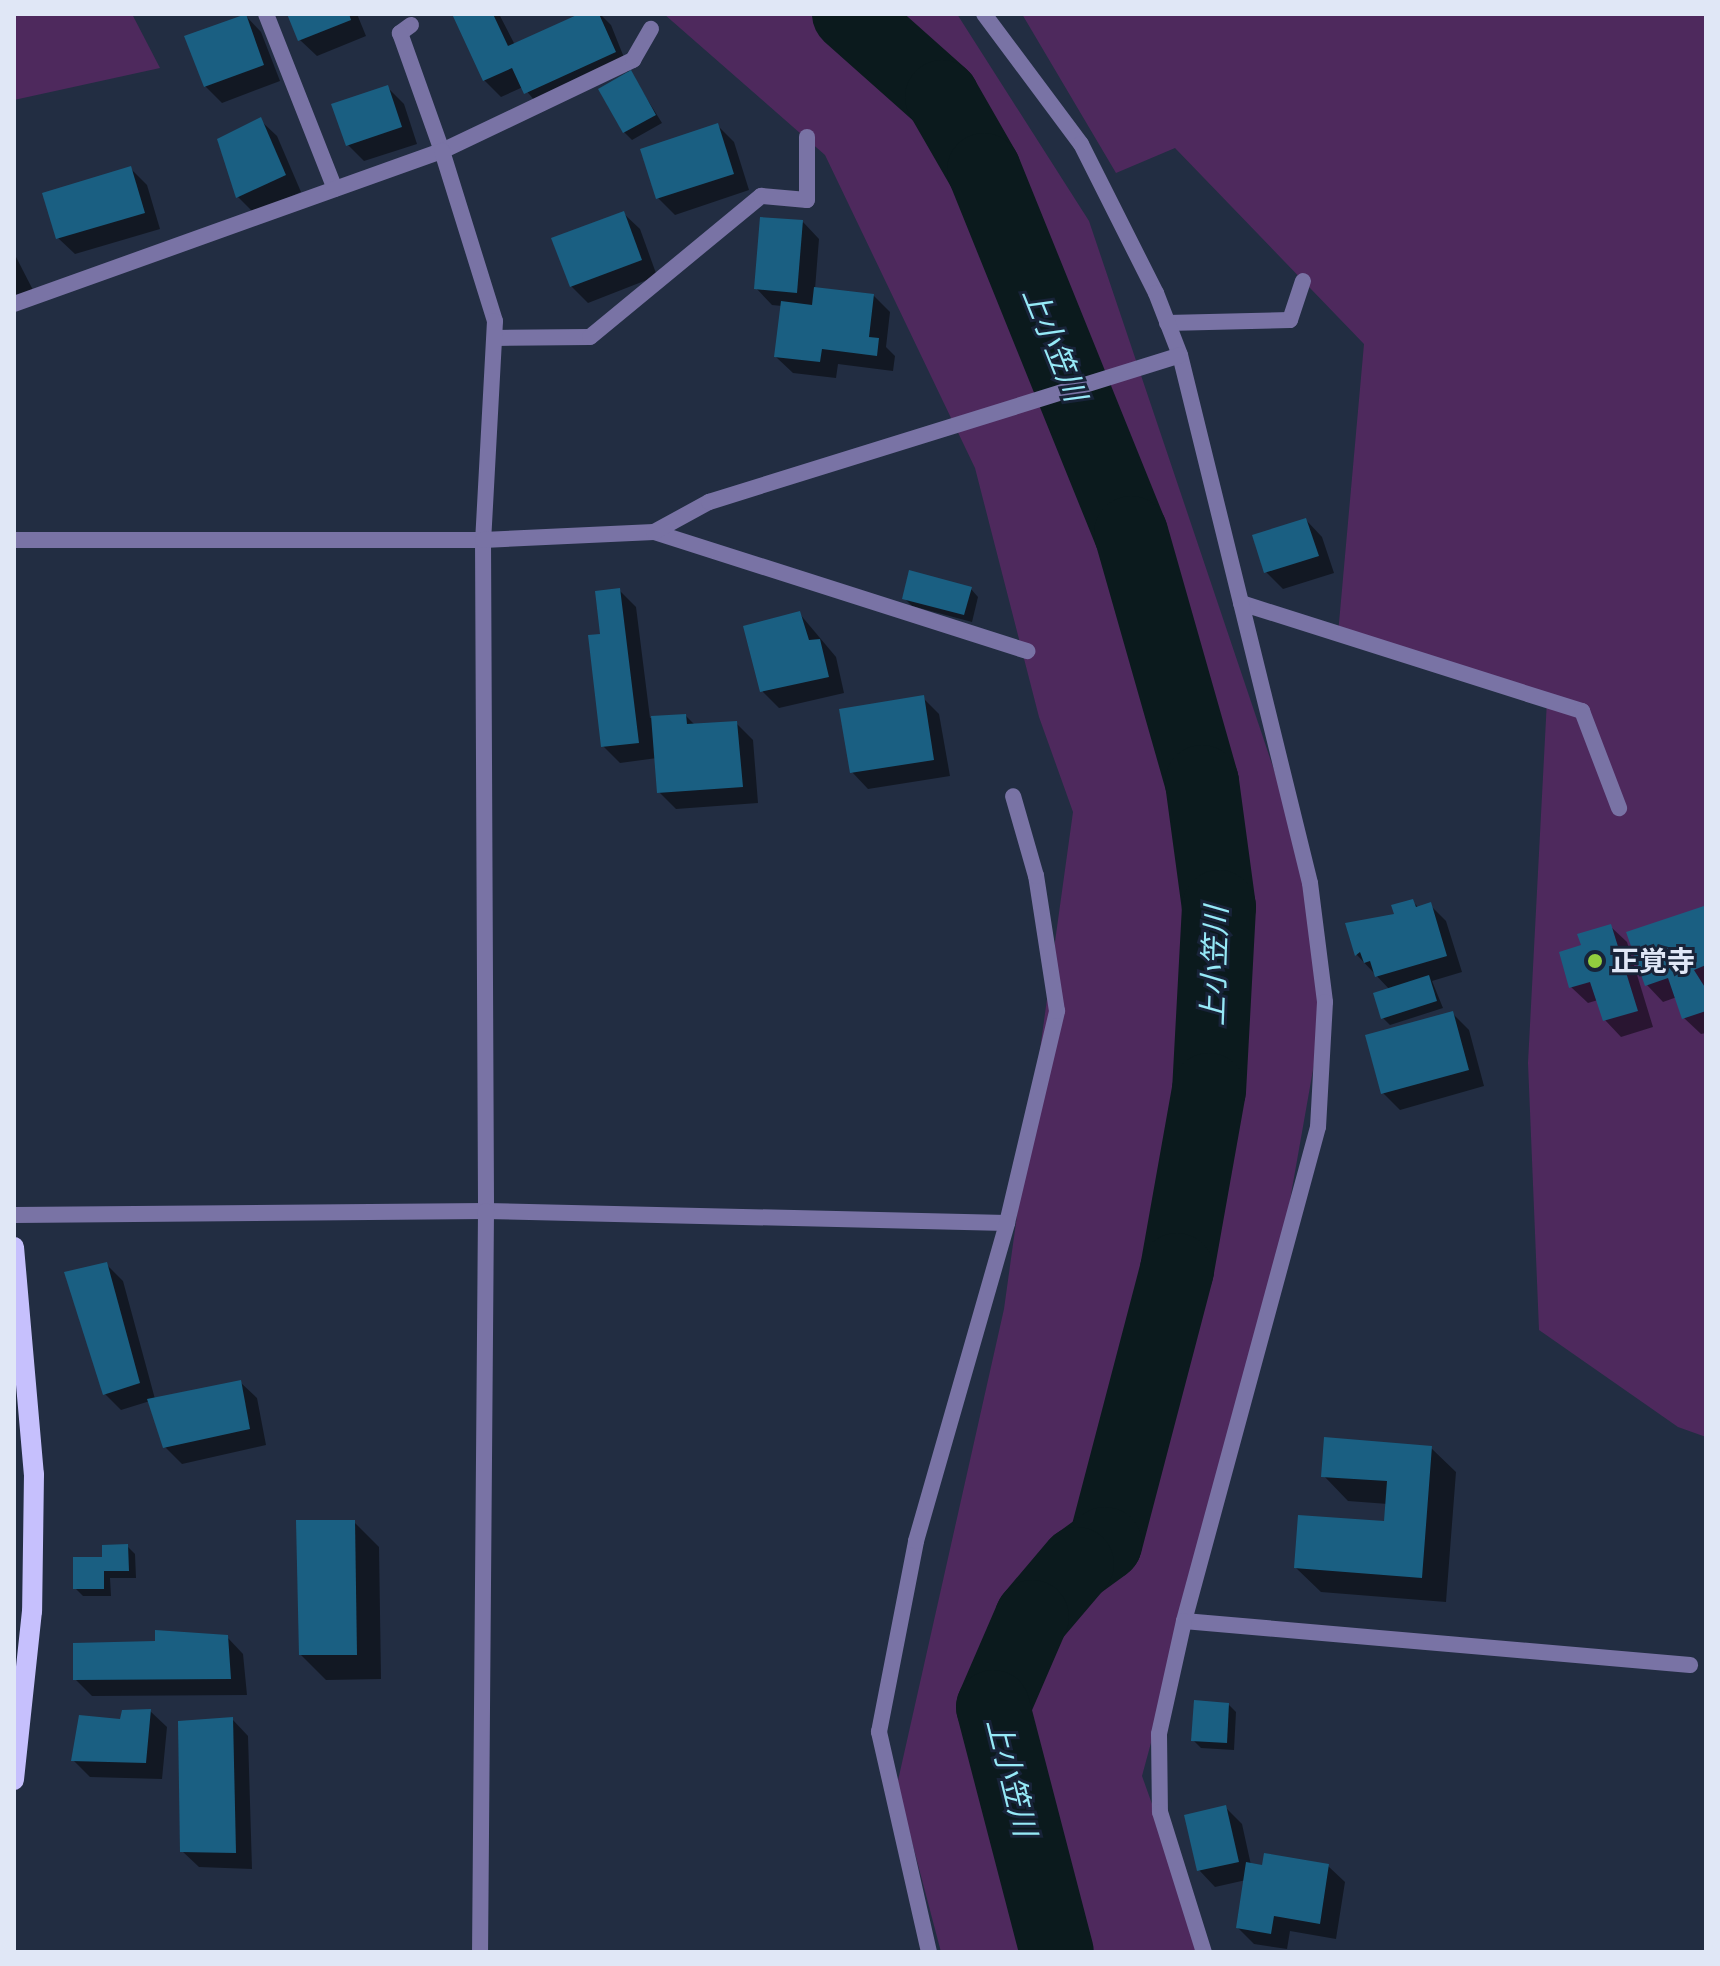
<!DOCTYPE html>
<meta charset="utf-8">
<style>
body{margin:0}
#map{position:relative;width:1720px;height:1966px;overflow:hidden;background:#222d42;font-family:Lora,"Noto Sans JP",serif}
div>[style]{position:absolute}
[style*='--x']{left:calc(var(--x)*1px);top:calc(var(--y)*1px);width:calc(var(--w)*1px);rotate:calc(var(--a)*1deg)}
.green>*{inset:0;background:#4e295d}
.shadow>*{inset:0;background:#0007}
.river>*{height:74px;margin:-37px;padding:0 37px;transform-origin:37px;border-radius:37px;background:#0b1a1d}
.building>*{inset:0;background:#1a5f82}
.service>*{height:16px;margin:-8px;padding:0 8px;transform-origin:8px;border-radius:8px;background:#7973a5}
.minor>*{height:16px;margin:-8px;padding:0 8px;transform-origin:8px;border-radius:8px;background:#7973a5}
.primary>*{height:20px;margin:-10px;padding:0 10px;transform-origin:10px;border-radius:10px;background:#c6c0fd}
.dots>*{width:22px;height:22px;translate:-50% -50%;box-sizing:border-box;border:4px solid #182338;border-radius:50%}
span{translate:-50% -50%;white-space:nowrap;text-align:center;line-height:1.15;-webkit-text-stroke:6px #182338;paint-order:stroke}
.poi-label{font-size:28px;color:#e0e7f6;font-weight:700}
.left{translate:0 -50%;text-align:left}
.water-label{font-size:30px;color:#96e9f7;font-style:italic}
.frame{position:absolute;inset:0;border:16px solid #e0e7f6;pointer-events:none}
</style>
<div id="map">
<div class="green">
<div style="clip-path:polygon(14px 14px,132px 14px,160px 68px,14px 100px)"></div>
<div style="clip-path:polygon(664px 14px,957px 14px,1089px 221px,1301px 850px,1325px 1002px,1275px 1285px,1142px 1776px,1205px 1952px,941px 1952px,897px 1785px,1004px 1309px,1073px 812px,1039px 717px,975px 468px,825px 155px)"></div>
<div style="clip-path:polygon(1022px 14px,1706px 14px,1706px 1437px,1678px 1427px,1539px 1330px,1528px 1063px,1547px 700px,1338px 634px,1364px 344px,1175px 148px,1116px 173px)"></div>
</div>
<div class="shadow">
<div style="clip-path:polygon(289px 14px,357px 14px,366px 36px,317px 56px,300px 40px)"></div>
<div style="clip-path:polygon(455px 14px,499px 14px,515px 45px,583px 14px,600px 14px,611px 25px,629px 70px,662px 123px,632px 140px,624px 132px,627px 71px,542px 109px,523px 87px,501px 97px,484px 80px)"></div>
<div style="clip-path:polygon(245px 15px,261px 32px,280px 81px,222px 103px,205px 86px)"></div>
<div style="clip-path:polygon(387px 87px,404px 104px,417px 144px,364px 161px,348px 145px)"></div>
<div style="clip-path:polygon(260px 120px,277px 136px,301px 192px,254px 213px,238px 197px)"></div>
<div style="clip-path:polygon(717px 125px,734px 142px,749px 190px,675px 215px,658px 198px)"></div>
<div style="clip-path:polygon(131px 169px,147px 185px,160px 229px,75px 254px,58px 238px)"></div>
<div style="clip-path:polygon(623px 213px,640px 229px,657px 276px,588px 303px,571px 286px)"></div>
<div style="clip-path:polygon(803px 222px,819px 239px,815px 289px,874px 296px,890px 312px,886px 347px,895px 356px,893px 371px,838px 364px,836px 378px,793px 373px,776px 357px,782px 306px,772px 305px,756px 288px)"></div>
<div style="clip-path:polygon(14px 253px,34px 292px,14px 298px)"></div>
<div style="clip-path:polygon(1306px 520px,1322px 537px,1334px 573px,1283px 589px,1266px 572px,1254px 536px)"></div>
<div style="clip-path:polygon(971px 589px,978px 597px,972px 622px,912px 606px,904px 598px)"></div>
<div style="clip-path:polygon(619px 590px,636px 607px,650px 718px,686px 716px,696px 726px,736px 723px,753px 740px,758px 803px,676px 809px,659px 792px,657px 758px,620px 763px,603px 746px,603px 636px)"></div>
<div style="clip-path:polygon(799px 613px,836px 657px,844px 693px,779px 708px,762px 691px)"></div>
<div style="clip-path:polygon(923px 698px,939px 714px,950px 776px,868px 789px,852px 772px)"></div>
<div style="clip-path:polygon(1412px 901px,1419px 908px,1430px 905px,1446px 921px,1462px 972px,1432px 981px,1443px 1008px,1390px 1025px,1383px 1018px,1390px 990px,1357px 955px,1347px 925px,1396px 916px)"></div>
<div style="clip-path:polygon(1704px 908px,1706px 1033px,1701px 1034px,1684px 1018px,1677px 997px,1663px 1002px,1647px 985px)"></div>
<div style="clip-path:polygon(1610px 926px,1627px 942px,1653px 1027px,1621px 1037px,1605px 1020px,1598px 1000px,1588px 1003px,1571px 987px,1583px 947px)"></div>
<div style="clip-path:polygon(1452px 1013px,1469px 1030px,1484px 1086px,1400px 1110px,1383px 1093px)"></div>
<div style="clip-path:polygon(106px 1264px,123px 1281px,155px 1399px,240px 1382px,257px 1398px,266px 1445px,182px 1464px,165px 1447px,150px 1401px,121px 1410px,105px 1394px)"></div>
<div style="clip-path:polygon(1431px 1448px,1456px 1472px,1446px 1602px,1321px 1592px,1296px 1568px,1386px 1523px,1388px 1504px,1348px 1501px,1324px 1476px)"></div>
<div style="clip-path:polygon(354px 1522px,379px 1547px,381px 1679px,326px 1680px,301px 1655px)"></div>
<div style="clip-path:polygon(127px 1546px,135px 1554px,136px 1578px,110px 1578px,111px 1596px,83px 1596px,75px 1588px,104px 1559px)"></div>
<div style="clip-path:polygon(227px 1637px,243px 1654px,247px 1695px,92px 1696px,75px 1679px,157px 1643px)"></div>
<div style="clip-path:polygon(1229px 1705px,1236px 1712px,1234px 1750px,1201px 1748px,1193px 1740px)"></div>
<div style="clip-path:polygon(150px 1711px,167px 1727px,162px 1779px,90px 1777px,73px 1760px,122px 1721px)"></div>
<div style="clip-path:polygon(232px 1719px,248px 1736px,252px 1869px,199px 1867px,182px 1851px)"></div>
<div style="clip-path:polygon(1225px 1807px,1242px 1824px,1251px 1865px,1328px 1866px,1345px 1882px,1336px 1939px,1290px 1931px,1287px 1949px,1254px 1944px,1238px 1928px,1246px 1880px,1215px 1887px,1199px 1870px)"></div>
</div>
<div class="river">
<div style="--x:849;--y:14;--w:125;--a:41.7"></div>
<div style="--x:942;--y:97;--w:84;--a:60.1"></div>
<div style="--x:984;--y:170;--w:392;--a:68"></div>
<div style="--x:1131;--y:533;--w:259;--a:74.1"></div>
<div style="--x:1202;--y:782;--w:126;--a:82.3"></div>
<div style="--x:1219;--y:907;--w:183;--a:93.1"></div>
<div style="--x:1209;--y:1090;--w:183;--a:100.1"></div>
<div style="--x:1177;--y:1270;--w:283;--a:104.7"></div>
<div style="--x:1105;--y:1544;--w:34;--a:144"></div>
<div style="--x:1077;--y:1564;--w:70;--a:130.3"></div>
<div style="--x:1032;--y:1617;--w:98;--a:113.4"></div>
<div style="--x:993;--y:1707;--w:253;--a:75.4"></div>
</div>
<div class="building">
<div style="clip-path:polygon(246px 14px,264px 65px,204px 87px,184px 36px)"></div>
<div style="clip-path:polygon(287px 14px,349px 14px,351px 20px,298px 41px)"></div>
<div style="clip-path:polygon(452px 14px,493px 14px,508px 46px,579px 14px,599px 14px,616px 52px,524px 94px,512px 68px,483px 81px)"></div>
<div style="clip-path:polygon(631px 70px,656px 115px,623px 133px,598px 89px)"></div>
<div style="clip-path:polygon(388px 85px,402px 127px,346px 146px,331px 104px)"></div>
<div style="clip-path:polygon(261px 117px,286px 175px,236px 198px,217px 139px)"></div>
<div style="clip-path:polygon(718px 123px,734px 174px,656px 199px,640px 149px)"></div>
<div style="clip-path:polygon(131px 166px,145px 213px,56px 239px,42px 193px)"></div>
<div style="clip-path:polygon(624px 211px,642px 260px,570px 287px,551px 238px)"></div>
<div style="clip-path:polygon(760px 217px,803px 220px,797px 293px,754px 289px)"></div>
<div style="clip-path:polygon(814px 287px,874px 294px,869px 337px,879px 338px,877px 356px,822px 349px,820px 362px,774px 357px,781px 301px,812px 305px)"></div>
<div style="clip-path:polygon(1306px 518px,1319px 556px,1264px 573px,1252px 535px)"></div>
<div style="clip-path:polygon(909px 570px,972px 587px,964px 615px,902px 599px)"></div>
<div style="clip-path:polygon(620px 588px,639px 743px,601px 747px,588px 635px,600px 634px,595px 591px)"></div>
<div style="clip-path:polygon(800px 611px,809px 640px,820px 639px,829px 677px,760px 692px,743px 626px)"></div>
<div style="clip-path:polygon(924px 695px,934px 760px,850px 773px,839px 709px)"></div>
<div style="clip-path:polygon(686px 714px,687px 724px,737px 721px,743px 787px,657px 793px,651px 716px)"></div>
<div style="clip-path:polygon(1413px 899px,1416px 907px,1431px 902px,1447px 956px,1375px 977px,1370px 961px,1364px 963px,1360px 952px,1355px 956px,1345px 923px,1394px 914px,1391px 905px)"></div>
<div style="clip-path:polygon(1704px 906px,1706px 965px,1694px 970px,1706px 989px,1706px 1011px,1682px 1019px,1668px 978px,1645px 986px,1626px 932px)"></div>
<div style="clip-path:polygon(1611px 924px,1638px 1011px,1603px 1021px,1590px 982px,1569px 988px,1559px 952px,1581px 945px,1577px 934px)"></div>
<div style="clip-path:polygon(1429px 975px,1437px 1001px,1381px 1019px,1373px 993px)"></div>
<div style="clip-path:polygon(1453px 1011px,1469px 1070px,1381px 1094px,1365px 1035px)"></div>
<div style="clip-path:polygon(107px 1262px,140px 1383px,103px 1395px,64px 1272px)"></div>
<div style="clip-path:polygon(241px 1380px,250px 1429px,163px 1448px,147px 1399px)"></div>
<div style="clip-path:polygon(1324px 1437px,1432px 1446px,1422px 1578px,1294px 1568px,1298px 1515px,1384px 1521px,1387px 1481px,1321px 1477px)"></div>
<div style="clip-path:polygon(296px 1520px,355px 1520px,357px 1655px,299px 1655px)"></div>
<div style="clip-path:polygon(128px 1544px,129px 1571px,104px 1571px,104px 1589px,73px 1589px,73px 1557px,102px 1557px,102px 1545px)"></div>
<div style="clip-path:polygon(155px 1630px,228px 1635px,231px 1679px,73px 1680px,73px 1643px,155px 1641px)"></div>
<div style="clip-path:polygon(1194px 1700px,1229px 1703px,1227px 1743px,1191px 1741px)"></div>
<div style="clip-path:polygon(151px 1709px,146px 1763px,71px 1761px,79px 1715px,120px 1719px,122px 1710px)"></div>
<div style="clip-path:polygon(233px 1717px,236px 1853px,180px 1852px,178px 1721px)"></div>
<div style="clip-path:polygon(1226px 1805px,1239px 1862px,1197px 1871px,1184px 1815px)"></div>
<div style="clip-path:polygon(1264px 1853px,1329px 1864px,1320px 1924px,1274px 1916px,1271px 1934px,1236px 1928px,1246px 1862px,1262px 1865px)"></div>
</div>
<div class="service">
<div style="--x:266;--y:14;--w:188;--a:68.5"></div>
<div style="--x:411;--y:25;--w:14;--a:144"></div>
<div style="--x:400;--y:33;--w:125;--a:70.4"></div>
<div style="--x:442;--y:151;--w:212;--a:-25.5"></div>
<div style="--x:633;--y:60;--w:36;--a:-60"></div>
<div style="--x:1167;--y:323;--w:123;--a:-1.4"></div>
<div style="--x:1290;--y:320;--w:41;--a:-71.6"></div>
<div style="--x:495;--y:338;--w:95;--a:-0.6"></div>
<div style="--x:590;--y:337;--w:222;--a:-39.5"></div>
<div style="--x:761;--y:196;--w:46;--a:5"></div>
<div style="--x:807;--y:200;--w:63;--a:-90"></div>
<div style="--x:654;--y:532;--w:392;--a:17.7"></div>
<div style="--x:1241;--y:603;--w:358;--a:17.6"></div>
<div style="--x:1582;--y:711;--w:104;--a:69.1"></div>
<div style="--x:14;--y:1215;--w:472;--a:-0.5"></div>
<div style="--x:486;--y:1211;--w:521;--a:1.32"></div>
<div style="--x:1007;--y:1223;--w:218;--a:-76.7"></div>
<div style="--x:1057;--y:1011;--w:137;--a:-98.8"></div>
<div style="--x:1036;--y:876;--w:83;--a:-106"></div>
<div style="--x:1184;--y:1621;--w:508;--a:4.97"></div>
<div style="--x:929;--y:1952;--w:226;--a:-102.8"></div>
<div style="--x:879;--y:1732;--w:195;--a:-79"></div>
<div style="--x:916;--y:1541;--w:331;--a:-74"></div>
</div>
<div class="minor">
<div style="--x:984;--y:14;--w:162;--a:53.3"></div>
<div style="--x:1081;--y:144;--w:167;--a:63.3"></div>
<div style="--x:1156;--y:293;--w:66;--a:68.8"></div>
<div style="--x:1180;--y:355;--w:544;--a:76.17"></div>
<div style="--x:1310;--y:883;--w:120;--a:82.8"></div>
<div style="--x:1325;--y:1002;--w:125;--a:93.2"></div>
<div style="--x:1318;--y:1127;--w:512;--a:105.18"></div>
<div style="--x:1184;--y:1621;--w:116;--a:102.5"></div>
<div style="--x:1159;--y:1734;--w:78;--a:89.3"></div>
<div style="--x:1160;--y:1812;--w:147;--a:72.6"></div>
<div style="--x:14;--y:304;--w:455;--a:-19.7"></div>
<div style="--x:442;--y:151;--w:178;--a:72.7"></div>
<div style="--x:495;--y:321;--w:219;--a:93.1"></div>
<div style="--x:483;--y:540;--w:671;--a:89.74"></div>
<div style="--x:486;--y:1211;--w:741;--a:90.46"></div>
<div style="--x:14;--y:540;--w:469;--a:0"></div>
<div style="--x:483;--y:540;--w:171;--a:-2.7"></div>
<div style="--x:654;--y:532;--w:63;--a:-28.6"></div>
<div style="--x:709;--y:502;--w:493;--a:-17.3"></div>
</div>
<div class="primary">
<div style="--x:14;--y:1247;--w:228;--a:85"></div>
<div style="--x:34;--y:1474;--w:137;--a:90.8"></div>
<div style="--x:32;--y:1611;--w:170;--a:96.1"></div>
</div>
<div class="dots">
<div style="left:1595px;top:961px;background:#92cd3e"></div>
</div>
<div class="poi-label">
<span class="left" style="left:1611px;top:961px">正覚寺</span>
</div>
<div class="water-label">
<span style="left:1055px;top:344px;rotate:68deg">上小笠川</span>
<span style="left:1214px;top:966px;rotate:-88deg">上小笠川</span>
<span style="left:1012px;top:1777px;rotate:76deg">上小笠川</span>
</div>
<div class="frame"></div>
</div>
